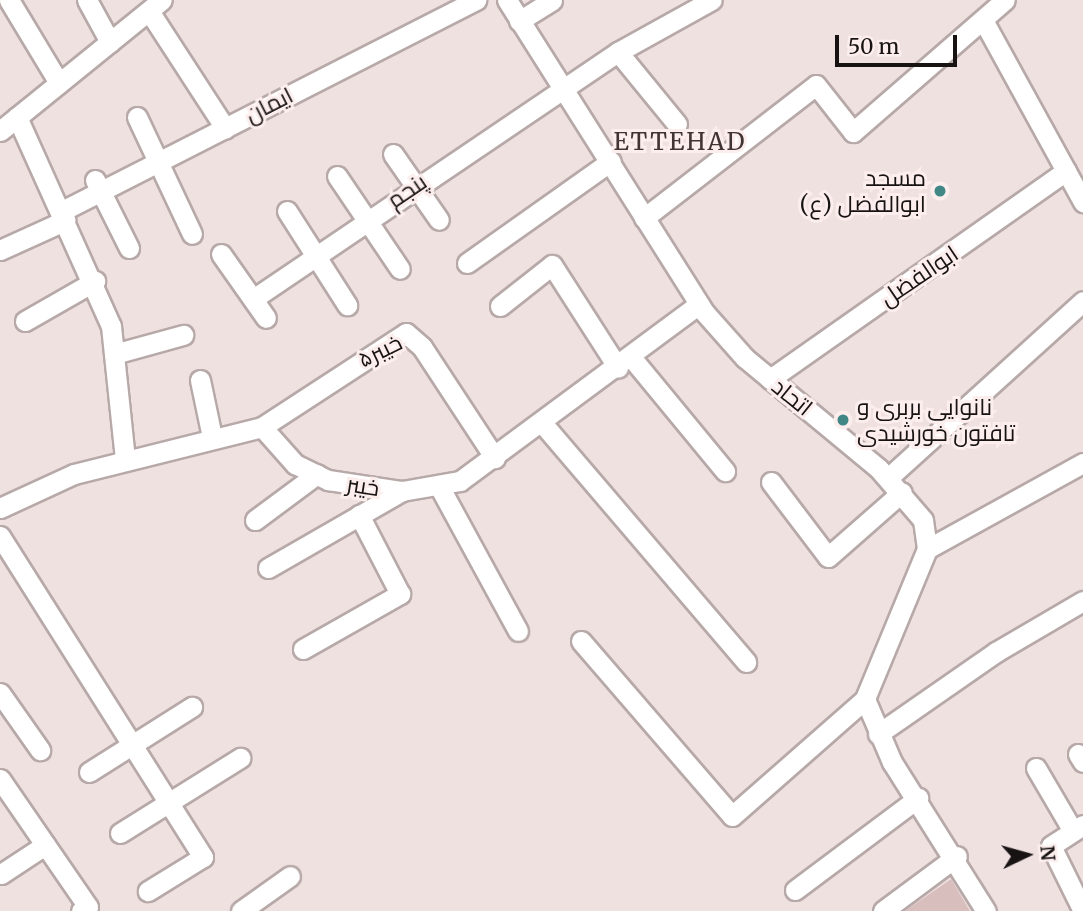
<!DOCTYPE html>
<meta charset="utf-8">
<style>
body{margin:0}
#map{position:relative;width:1083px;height:911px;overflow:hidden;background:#f0e1e1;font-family:Merriweather,Cairo,serif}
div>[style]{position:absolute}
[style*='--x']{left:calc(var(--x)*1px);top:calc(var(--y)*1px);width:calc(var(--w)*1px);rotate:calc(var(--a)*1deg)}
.green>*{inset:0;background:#d8bfbe}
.roads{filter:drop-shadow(2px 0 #b7a9a8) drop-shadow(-2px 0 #b7a9a8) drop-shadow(0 2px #b7a9a8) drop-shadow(0 -2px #b7a9a8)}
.minor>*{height:19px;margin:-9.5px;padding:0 9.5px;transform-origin:9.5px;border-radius:9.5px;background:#fff}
.dots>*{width:19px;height:19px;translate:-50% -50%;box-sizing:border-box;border:4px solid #fdeeee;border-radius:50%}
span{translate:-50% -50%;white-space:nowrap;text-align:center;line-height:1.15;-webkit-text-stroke:6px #fdeeee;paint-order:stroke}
.street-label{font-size:23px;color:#181313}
.poi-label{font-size:23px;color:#181313}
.right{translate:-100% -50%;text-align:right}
.left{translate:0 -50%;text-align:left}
.neighbourhood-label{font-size:24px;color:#403534;letter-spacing:2px}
.north{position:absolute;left:992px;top:820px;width:70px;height:70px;-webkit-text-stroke:5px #fdeeee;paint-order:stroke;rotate:85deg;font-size:19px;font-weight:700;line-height:28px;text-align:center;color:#181313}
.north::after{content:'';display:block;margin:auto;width:24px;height:32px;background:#181313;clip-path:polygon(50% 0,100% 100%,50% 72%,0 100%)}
.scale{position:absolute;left:835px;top:35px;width:122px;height:32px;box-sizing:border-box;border:4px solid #181313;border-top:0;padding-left:9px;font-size:21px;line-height:24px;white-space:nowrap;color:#181313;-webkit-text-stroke:5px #fdeeee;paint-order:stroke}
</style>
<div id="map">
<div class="green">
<div style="clip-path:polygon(951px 879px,970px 911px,905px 911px)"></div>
</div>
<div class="roads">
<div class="minor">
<div style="--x:9;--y:0;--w:97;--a:58.9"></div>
<div style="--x:87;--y:0;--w:48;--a:61.3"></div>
<div style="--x:507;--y:0;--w:370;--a:57.7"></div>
<div style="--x:705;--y:313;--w:60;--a:48.4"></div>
<div style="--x:745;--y:358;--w:174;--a:39.6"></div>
<div style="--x:879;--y:469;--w:67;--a:49.2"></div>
<div style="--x:923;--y:520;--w:29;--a:82"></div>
<div style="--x:927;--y:549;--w:162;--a:112.5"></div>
<div style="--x:865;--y:699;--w:69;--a:66.8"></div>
<div style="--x:892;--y:762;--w:176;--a:57.8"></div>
<div style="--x:149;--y:11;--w:140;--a:57"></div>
<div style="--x:983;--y:20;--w:208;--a:61.2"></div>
<div style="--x:519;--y:21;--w:39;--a:-32"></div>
<div style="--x:618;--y:52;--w:93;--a:50.7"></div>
<div style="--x:17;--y:117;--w:229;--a:65.8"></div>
<div style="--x:111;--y:326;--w:135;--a:84"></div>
<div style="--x:137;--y:117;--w:129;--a:64.8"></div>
<div style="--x:0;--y:131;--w:208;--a:-39"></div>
<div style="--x:393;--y:154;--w:80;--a:55.1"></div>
<div style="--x:337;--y:176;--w:112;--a:55.9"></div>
<div style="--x:95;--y:180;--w:76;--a:63.4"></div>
<div style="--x:62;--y:211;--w:465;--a:-27"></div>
<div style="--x:287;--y:211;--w:112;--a:57.4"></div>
<div style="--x:644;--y:218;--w:217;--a:-37.7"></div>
<div style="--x:816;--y:85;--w:60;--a:51.8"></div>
<div style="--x:853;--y:132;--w:201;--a:-41"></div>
<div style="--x:0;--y:250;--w:72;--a:-24.4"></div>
<div style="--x:221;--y:254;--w:78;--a:54.9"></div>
<div style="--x:467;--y:263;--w:176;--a:-35.3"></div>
<div style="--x:253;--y:299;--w:441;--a:-34.1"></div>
<div style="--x:618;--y:52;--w:107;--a:-29"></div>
<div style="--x:500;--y:306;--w:66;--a:-38.3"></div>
<div style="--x:552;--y:265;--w:122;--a:57.3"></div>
<div style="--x:25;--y:321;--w:81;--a:-29.7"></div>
<div style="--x:114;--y:354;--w:72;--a:-15.4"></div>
<div style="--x:631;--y:357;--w:148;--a:50.5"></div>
<div style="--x:770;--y:379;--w:362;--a:-35.1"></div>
<div style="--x:200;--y:380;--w:58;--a:78.1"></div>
<div style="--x:543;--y:424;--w:313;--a:49.5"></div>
<div style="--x:262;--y:427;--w:172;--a:-33.1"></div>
<div style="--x:406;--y:333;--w:21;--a:41"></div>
<div style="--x:422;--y:347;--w:133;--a:56.7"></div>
<div style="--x:888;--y:478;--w:263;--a:-42.2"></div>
<div style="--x:771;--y:482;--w:94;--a:52.8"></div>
<div style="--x:828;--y:557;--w:98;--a:-41.3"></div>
<div style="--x:439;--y:486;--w:165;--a:61.4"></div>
<div style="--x:0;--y:508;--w:81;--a:-24.7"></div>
<div style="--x:74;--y:474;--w:194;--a:-14"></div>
<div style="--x:262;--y:427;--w:50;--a:48.3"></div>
<div style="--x:295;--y:464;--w:37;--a:26"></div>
<div style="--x:328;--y:480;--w:75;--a:8.5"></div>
<div style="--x:402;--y:491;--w:59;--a:-9.8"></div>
<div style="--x:460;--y:481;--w:297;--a:-36.5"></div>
<div style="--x:255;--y:520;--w:77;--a:-36.6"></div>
<div style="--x:0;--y:536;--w:380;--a:57.7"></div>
<div style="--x:203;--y:857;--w:65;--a:148.3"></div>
<div style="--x:927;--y:549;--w:178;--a:-28.9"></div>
<div style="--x:268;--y:568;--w:155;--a:-29.9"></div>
<div style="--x:581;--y:641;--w:231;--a:49.2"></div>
<div style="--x:732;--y:816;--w:177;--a:-41.3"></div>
<div style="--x:303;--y:649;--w:112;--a:-29.6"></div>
<div style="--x:400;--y:594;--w:89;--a:-117.4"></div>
<div style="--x:0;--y:693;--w:70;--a:54.9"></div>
<div style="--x:878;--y:734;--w:144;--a:-34.8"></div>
<div style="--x:996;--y:652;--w:101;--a:-30.4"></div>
<div style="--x:1078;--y:754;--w:9;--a:58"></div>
<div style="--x:1036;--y:768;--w:73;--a:59.6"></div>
<div style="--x:89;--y:772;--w:122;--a:-32.3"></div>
<div style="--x:0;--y:779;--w:155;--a:55.5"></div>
<div style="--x:88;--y:907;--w:8;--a:150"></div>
<div style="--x:1083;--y:825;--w:38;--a:147"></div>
<div style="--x:1051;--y:846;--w:72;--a:63.8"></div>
<div style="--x:120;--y:833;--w:142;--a:-32"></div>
<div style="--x:1;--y:874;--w:53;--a:-33.4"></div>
<div style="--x:795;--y:890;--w:154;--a:-36.8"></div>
<div style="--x:241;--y:911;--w:60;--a:-35.5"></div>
<div style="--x:883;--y:911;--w:92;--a:-36.6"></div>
</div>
</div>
<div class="dots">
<div style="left:940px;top:191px;background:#408785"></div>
<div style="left:843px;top:420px;background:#408785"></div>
</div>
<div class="street-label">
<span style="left:269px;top:105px;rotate:-27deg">ایمان</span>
<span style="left:407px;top:191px;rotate:-34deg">پنجم</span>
<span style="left:919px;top:276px;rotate:-34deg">ابوالفضل</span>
<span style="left:380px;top:351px;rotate:-26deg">خیبر۵</span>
<span style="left:792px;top:397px;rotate:39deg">اتحاد</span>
<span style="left:363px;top:486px;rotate:9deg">خیبر</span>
</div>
<div class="poi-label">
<span class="right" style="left:926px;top:191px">مسجد<br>ابوالفضل (ع)</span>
<span class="left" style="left:857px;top:420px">نانوایی بربری و<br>تافتون خورشیدی</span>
</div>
<div class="neighbourhood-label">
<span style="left:680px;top:142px">ETTEHAD</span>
</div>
<div class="north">N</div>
<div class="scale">50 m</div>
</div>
